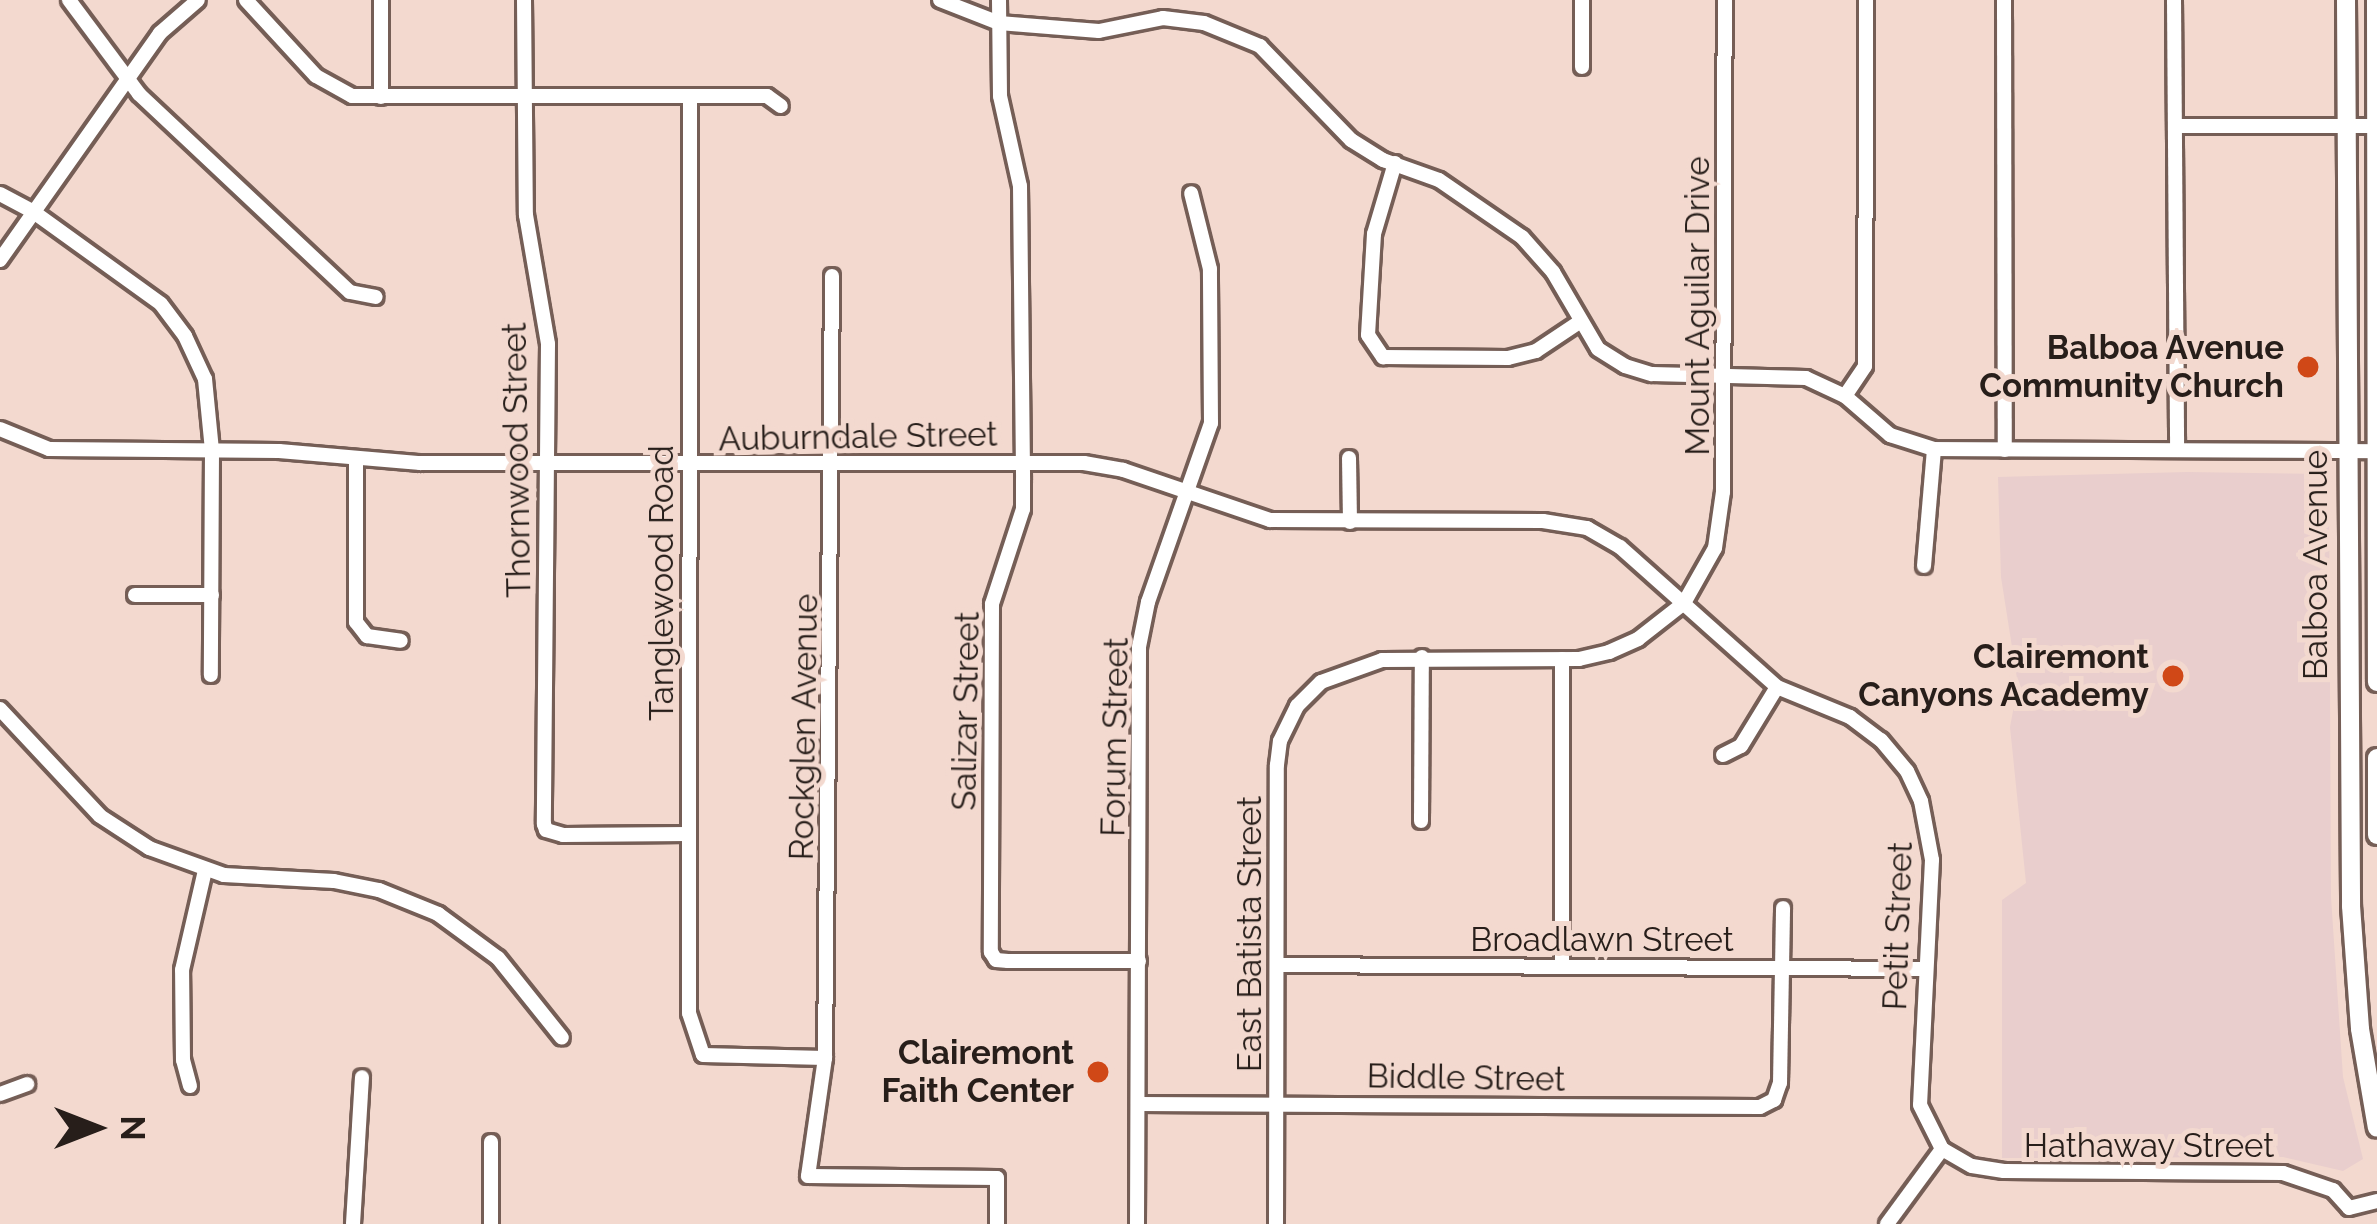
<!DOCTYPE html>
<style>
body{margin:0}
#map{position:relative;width:2377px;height:1224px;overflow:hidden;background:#f3d9cf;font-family:Raleway,sans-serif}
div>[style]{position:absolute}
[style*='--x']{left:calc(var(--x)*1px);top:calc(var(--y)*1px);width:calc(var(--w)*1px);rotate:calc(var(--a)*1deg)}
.education>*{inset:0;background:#e9cecd}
.roads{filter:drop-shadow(3px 0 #755e56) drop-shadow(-3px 0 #755e56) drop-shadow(0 3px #755e56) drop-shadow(0 -3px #755e56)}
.minor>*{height:14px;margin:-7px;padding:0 7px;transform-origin:7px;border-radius:7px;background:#fff}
.major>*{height:18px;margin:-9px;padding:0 9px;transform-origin:9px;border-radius:9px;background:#fff}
.dots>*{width:33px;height:33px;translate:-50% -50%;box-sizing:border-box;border:6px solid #f3d9cf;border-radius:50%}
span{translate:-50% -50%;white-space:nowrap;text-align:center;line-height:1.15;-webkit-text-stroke:10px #f3d9cf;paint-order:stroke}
.street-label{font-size:33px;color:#271e1a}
.poi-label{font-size:33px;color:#271e1a;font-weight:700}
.right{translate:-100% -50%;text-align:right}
.north{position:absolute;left:36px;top:1068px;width:120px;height:120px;-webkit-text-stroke:9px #f3d9cf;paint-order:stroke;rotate:90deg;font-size:33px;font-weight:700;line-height:48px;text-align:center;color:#271e1a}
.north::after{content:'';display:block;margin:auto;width:42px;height:54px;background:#271e1a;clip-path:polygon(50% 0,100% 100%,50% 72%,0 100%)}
</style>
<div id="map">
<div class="education">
<div style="clip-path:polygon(2187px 472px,2329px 474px,2331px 897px,2343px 1077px,2363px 1159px,2343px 1171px,2283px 1157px,2002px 1158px,2002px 900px,2026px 883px,2010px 727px,2018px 685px,2001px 577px,1998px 477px)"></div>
</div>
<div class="roads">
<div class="minor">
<div style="--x:69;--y:0;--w:117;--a:53.3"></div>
<div style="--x:139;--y:94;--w:289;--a:43.2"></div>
<div style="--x:350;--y:292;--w:26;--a:11"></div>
<div style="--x:246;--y:0;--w:103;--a:47.4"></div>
<div style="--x:316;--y:76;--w:41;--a:29.1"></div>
<div style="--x:352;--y:96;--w:415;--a:0"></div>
<div style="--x:767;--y:96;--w:17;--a:36"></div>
<div style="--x:381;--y:0;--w:97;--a:90"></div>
<div style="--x:524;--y:0;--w:215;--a:89.5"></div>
<div style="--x:526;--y:215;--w:131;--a:80.3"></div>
<div style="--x:548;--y:344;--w:480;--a:90.5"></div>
<div style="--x:544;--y:824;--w:6;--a:72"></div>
<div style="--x:546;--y:830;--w:18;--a:16"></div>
<div style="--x:563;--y:835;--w:125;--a:-0.5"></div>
<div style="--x:940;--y:0;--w:63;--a:21.3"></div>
<div style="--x:999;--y:23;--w:100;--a:4.6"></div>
<div style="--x:1099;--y:31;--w:65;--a:-11.5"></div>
<div style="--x:1163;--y:18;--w:41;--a:7"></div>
<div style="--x:1204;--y:23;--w:61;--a:22.3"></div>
<div style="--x:1260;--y:46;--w:131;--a:45.9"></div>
<div style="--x:1351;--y:140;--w:38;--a:32"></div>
<div style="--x:1383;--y:160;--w:59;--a:19.7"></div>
<div style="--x:1439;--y:180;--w:101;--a:34.5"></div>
<div style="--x:1522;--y:237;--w:47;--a:48.5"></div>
<div style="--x:1553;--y:272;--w:89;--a:59.7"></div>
<div style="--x:1598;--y:349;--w:32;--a:32"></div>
<div style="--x:1625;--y:366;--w:28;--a:17"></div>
<div style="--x:1652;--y:374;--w:154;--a:1.5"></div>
<div style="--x:1806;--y:378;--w:43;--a:24.8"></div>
<div style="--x:1845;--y:396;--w:60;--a:40.9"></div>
<div style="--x:1890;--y:435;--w:46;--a:17.7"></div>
<div style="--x:1934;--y:449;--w:443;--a:0.3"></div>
<div style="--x:999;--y:0;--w:96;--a:89.4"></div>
<div style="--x:1000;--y:96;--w:92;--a:77.5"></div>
<div style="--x:1020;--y:186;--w:294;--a:89.4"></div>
<div style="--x:1023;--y:480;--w:29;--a:90"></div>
<div style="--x:1023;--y:509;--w:100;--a:108.1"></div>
<div style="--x:992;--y:604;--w:348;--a:90.2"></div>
<div style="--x:991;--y:952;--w:9;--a:58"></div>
<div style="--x:996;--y:960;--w:12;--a:5"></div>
<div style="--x:1008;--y:961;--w:131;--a:0"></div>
<div style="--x:1582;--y:0;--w:67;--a:90"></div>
<div style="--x:2004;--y:0;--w:450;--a:89.9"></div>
<div style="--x:2174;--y:0;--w:450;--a:89.6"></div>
<div style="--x:690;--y:97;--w:916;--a:90.06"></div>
<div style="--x:689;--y:1013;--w:44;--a:71.6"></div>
<div style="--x:703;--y:1055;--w:122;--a:1.4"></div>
<div style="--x:2175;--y:126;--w:200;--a:0"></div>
<div style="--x:1395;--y:163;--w:74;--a:106.5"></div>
<div style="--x:1374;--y:234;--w:101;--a:93.4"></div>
<div style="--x:1368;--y:335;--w:27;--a:56"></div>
<div style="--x:1383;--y:357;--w:125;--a:0.5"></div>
<div style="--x:1508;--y:358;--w:29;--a:-14"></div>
<div style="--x:1536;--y:351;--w:50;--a:-33.7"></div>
<div style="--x:0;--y:194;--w:40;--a:28"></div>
<div style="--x:35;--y:213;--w:155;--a:35.8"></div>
<div style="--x:161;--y:304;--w:40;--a:53"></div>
<div style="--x:185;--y:336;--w:47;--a:65.1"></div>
<div style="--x:205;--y:379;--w:72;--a:84.4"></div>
<div style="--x:212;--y:451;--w:224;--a:90.3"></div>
<div style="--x:0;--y:260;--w:278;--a:-54.8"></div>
<div style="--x:160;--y:33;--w:50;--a:-41"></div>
<div style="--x:832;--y:276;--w:782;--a:90.51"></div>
<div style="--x:825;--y:1058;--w:119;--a:98.2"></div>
<div style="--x:808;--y:1176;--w:189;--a:0.6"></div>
<div style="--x:997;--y:1178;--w:46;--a:90"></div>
<div style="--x:1845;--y:396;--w:36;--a:-56"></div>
<div style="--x:1865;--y:366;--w:366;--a:-89.8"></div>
<div style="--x:0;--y:429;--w:53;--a:22.2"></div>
<div style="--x:49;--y:449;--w:230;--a:0.5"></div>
<div style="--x:279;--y:451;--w:142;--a:4.9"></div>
<div style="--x:420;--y:463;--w:664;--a:0"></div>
<div style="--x:1084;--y:463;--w:40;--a:10"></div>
<div style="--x:1123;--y:470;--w:155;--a:18.8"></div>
<div style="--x:1270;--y:520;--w:273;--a:0.2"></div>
<div style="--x:1543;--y:521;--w:45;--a:9"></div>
<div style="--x:1587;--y:528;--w:38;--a:30"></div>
<div style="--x:1620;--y:547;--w:210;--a:41.7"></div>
<div style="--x:1777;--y:687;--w:79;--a:22.3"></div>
<div style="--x:1850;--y:717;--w:39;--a:37"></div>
<div style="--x:1881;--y:740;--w:40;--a:50"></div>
<div style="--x:1907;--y:771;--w:33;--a:65"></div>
<div style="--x:1921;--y:801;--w:60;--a:79.4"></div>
<div style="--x:1932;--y:860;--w:245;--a:92.8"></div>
<div style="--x:1920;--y:1105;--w:49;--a:63.4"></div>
<div style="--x:1942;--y:1149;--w:34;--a:30"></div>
<div style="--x:1972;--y:1166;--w:32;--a:9"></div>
<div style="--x:2004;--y:1171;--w:279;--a:0.4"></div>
<div style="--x:2283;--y:1173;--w:53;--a:18.8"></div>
<div style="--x:2333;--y:1190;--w:24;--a:48"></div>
<div style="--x:356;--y:458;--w:164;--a:90"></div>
<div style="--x:356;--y:622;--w:18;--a:52"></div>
<div style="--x:367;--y:636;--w:34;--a:8"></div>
<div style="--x:1349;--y:458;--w:64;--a:89.1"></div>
<div style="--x:1924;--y:566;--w:117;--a:-85.1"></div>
<div style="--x:135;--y:595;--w:77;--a:0"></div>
<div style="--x:0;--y:709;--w:146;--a:46.9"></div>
<div style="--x:100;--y:816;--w:59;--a:33.1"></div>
<div style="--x:149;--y:848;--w:80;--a:19.8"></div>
<div style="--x:224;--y:875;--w:110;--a:3.1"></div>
<div style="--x:334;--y:881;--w:46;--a:11.3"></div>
<div style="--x:379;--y:890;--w:64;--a:22.1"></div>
<div style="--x:438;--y:914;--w:74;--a:36.3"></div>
<div style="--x:498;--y:958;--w:102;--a:51.3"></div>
<div style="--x:1723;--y:755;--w:20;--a:-27"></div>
<div style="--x:1741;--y:746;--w:69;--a:-58.6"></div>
<div style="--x:1421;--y:821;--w:164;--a:-89.7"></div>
<div style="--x:1278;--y:965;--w:648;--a:0.35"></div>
<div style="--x:1562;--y:967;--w:308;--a:-90"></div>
<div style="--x:190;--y:1086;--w:27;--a:-105"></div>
<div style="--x:183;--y:1060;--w:90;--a:-90.6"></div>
<div style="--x:182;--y:970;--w:103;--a:-77"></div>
<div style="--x:0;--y:1094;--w:29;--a:-20"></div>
<div style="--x:1138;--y:1104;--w:622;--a:0.28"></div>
<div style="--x:1760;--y:1107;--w:16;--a:-27"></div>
<div style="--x:1774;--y:1100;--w:18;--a:-71"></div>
<div style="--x:1780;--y:1083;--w:175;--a:-89"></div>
<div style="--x:2349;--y:1208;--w:29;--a:-14"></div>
<div style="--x:353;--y:1224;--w:147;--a:-86.5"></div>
<div style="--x:491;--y:1224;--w:82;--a:-90"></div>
<div style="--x:1137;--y:1224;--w:577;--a:-89.8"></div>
<div style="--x:1139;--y:647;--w:46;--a:-78.7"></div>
<div style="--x:1148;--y:602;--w:190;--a:-70.6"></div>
<div style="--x:1211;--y:423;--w:154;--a:-90.4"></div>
<div style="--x:1210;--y:269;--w:78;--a:-104"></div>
<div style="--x:1276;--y:1224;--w:459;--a:-89.9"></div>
<div style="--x:1277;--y:765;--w:24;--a:-83"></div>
<div style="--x:1280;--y:741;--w:39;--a:-64"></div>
<div style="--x:1297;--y:706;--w:34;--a:-45"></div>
<div style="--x:1321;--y:682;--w:65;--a:-19.8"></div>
<div style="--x:1382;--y:660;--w:197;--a:-0.3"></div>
<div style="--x:1579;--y:659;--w:31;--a:-13"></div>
<div style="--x:1609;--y:652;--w:32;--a:-24"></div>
<div style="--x:1638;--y:639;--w:58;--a:-38"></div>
<div style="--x:1684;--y:603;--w:63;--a:-60.6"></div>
<div style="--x:1715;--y:548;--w:57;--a:-81.9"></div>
<div style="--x:1723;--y:492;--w:492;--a:-89.8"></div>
<div style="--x:1887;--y:1224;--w:93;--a:-53.7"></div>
</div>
<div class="major">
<div style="--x:2346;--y:0;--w:906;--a:89.68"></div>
<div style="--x:2351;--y:906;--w:123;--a:85.8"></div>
<div style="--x:2360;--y:1029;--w:100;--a:80.3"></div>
<div style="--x:2376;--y:0;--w:682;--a:89.92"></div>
<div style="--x:2377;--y:758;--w:77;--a:90"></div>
</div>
</div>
<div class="dots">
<div style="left:2308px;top:367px;background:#d04817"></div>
<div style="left:2173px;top:676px;background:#d04817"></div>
<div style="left:1098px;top:1072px;background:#d04817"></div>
</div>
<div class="street-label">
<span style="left:1698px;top:306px;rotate:-90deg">Mount Aguilar Drive</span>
<span style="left:858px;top:437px;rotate:-1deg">Auburndale Street</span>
<span style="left:517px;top:460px;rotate:-91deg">Thornwood Street</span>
<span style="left:2316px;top:565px;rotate:-90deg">Balboa Avenue</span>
<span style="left:662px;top:583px;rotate:-90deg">Tanglewood Road</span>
<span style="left:966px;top:711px;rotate:-89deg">Salizar Street</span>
<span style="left:804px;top:727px;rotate:-89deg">Rockglen Avenue</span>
<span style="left:1115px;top:737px;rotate:-89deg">Forum Street</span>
<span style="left:1898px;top:926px;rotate:-88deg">Petit Street</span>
<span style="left:1250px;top:934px;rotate:-90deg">East Batista Street</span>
<span style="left:1602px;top:940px">Broadlawn Street</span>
<span style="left:1466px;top:1078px;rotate:1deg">Biddle Street</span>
<span style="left:2149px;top:1146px">Hathaway Street</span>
</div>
<div class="poi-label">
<span class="right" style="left:2284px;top:367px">Balboa Avenue<br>Community Church</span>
<span class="right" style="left:2149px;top:676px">Clairemont<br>Canyons Academy</span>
<span class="right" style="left:1074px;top:1072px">Clairemont<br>Faith Center</span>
</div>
<div class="north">N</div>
</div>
